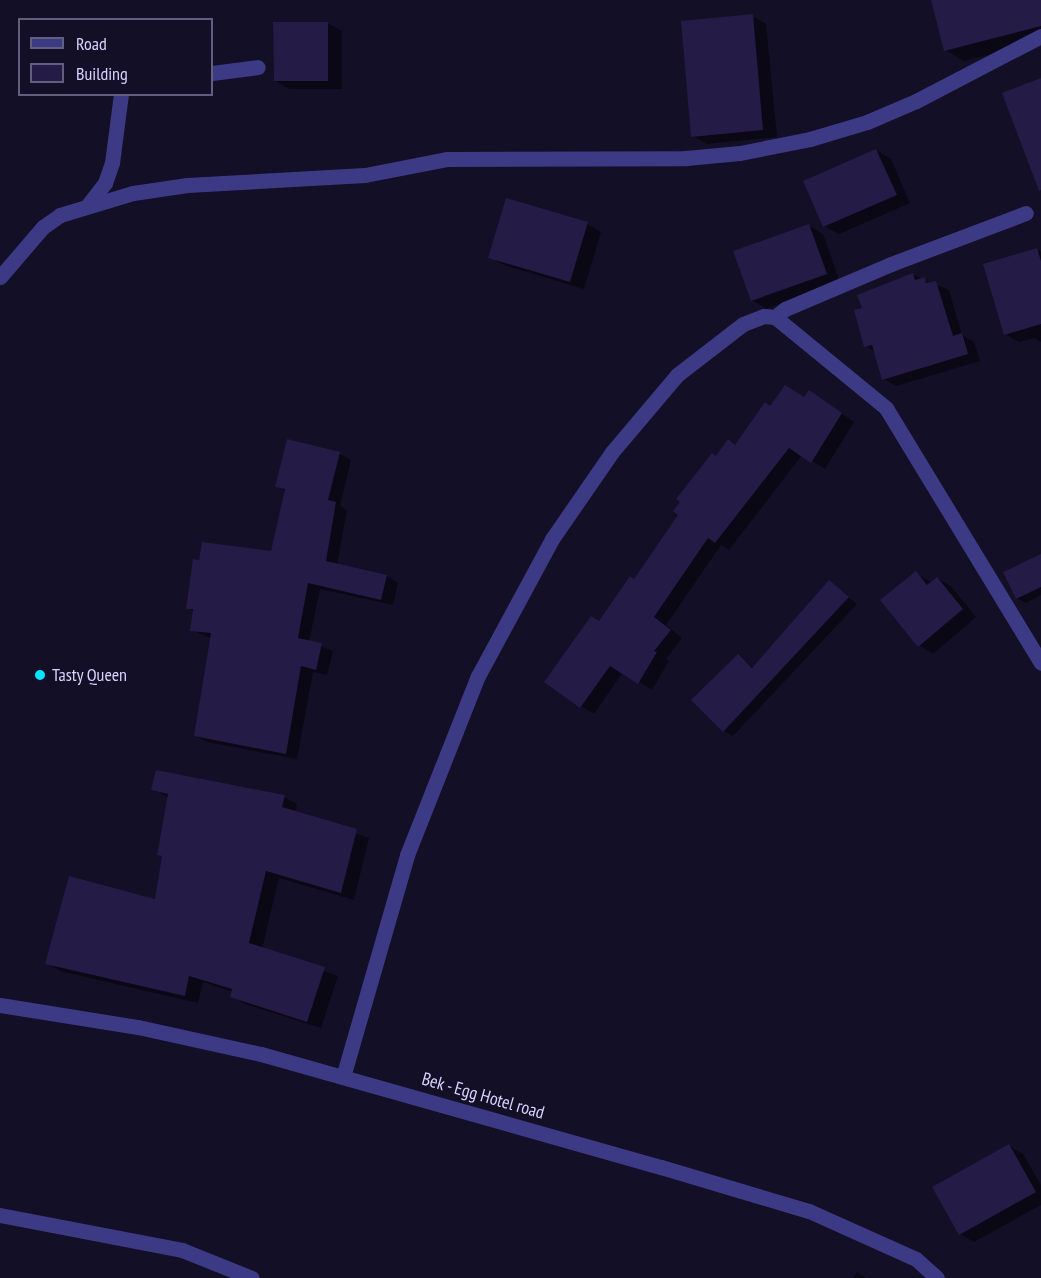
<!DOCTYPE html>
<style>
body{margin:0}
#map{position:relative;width:1041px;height:1278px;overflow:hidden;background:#130f26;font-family:"PT Sans Narrow",sans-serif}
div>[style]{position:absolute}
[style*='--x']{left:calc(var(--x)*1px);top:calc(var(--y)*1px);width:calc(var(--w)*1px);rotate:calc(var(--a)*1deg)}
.shadow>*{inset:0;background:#0007}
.building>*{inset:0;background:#241b47}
.minor>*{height:15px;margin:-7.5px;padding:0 7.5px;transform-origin:7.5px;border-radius:7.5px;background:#3d3a85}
.dots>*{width:16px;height:16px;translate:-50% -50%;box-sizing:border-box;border:3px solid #130f26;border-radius:50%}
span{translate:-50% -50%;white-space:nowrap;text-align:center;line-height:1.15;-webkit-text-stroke:4.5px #130f26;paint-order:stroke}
.poi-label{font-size:18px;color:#d9d4ff}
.left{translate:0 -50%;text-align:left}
.street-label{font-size:18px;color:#d9d4ff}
.legend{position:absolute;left:18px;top:18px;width:195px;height:78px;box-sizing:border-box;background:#130f26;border:2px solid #625e7d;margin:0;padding:8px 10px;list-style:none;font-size:18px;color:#d9d4ff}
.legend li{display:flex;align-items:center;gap:12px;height:30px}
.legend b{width:30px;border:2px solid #625e7d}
</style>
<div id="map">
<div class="shadow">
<div style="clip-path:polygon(932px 0,1041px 0,1041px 41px,964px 61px,945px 50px)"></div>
<div style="clip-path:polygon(752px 16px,766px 24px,777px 137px,707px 144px,693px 136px)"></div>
<div style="clip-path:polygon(328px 23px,342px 31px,342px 89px,290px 89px,275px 81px)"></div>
<div style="clip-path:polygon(876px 150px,891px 159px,910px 203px,839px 234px,824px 226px)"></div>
<div style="clip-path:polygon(587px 224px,601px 232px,584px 289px,504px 265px,490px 257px)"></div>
<div style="clip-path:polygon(809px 226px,823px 234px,840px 282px,766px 309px,752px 300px)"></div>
<div style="clip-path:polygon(1037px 249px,1041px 252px,1041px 342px,1034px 338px,1019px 342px,1005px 334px)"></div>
<div style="clip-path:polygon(913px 275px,949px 290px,962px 335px,974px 342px,980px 361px,896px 386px,884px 379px,875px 352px,866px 346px,863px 309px)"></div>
<div style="clip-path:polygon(805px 399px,823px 400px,854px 422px,825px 469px,802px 455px,729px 550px,721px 545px,666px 625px,682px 638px,666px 659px,669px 661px,652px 690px,623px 672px,594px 714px,581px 706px,600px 623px,635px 580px,717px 458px,729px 441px,736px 446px,771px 408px)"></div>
<div style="clip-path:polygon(340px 454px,351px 460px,340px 506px,347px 510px,337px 565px,387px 576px,398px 583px,393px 605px,320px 589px,309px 642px,333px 651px,327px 675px,313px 672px,297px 759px,207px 742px,195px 736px,211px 638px,191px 630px,194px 611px,188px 608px,272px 553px,286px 491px,277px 486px)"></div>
<div style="clip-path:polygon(1041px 556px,1041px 595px,1026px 603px,1017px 598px)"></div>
<div style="clip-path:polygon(916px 573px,932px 583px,938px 579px,952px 587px,976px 617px,933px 654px,919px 645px)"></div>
<div style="clip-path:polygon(829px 582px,857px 604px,733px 736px,724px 731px,738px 656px,754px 668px)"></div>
<div style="clip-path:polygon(153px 789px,284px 797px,297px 804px,295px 813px,369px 838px,354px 900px,279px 878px,262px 949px,338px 976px,321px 1028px,245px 1004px,232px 996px,233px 992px,203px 982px,198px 1003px,60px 971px,47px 963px,156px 900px,163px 857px,159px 854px,169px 798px)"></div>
<div style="clip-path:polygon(1009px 1146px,1023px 1154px,1041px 1185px,1041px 1205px,974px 1242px,960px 1234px)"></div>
<div style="clip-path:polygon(857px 1272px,866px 1278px,853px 1278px)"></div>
</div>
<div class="building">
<div style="clip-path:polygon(931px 0,1041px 0,1041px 26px,944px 51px)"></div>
<div style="clip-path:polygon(753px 14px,763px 130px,691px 137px,681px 21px)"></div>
<div style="clip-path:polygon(273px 22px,328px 22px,328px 81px,274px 81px)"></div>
<div style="clip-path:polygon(1041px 78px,1041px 190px,1039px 191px,1002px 93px)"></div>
<div style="clip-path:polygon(876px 149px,897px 195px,823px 227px,803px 181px)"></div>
<div style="clip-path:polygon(506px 198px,588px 222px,570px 282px,488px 258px)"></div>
<div style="clip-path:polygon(809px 224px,827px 274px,751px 301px,733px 251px)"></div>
<div style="clip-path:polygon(1037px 248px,1041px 261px,1041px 324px,1004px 335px,983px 264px)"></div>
<div style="clip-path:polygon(913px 273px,915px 280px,925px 277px,926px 283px,936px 281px,953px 336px,962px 333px,968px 354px,882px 380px,872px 345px,864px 347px,854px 310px,862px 308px,857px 295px)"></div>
<div style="clip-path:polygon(785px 385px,804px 397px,809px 390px,842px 413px,811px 463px,789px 448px,715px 543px,708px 538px,654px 617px,671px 630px,654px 651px,657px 652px,638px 684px,610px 666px,580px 708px,544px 682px,591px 616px,599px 621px,630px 576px,634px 579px,678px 515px,673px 511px,680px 502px,676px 499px,712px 453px,716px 456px,728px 439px,735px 445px,765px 402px,770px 406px)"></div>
<div style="clip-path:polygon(287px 439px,340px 452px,328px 500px,336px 502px,326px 561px,387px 575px,381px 600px,308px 583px,298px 638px,322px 643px,316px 670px,301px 666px,286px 754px,194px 736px,211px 633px,190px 631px,193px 609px,186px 609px,193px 559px,199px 560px,202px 542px,271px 551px,285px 489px,275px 487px)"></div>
<div style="clip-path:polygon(1041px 554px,1041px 587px,1016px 599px,1003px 572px)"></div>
<div style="clip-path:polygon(916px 571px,927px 585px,937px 577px,963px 609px,918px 647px,880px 600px)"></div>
<div style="clip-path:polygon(829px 580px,849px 597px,723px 732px,691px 700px,738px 654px,752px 668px)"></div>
<div style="clip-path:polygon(156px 770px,285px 795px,282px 807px,357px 829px,341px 893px,266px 871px,249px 943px,325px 967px,307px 1022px,230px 997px,232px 989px,189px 976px,185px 996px,45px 964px,69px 876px,155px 899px,162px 856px,157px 855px,168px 794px,151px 790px)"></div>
<div style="clip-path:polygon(1009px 1144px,1036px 1192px,959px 1235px,932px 1187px)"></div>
</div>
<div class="minor">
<div style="--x:212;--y:73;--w:46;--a:-7.4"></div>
<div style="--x:87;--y:206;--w:29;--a:-52"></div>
<div style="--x:105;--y:183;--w:21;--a:-71"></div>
<div style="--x:112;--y:163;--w:70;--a:-82.6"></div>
<div style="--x:0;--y:277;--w:66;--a:-49.3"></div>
<div style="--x:43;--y:227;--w:21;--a:-35"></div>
<div style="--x:60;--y:215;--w:76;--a:-16.8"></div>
<div style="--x:133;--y:193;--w:55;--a:-8.4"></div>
<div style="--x:187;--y:185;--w:178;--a:-3.2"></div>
<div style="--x:365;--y:175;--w:84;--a:-11"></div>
<div style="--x:447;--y:159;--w:239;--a:-0.2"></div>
<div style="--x:686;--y:158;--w:54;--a:-5.3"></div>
<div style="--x:740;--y:153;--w:71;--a:-11.3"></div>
<div style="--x:810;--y:139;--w:59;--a:-16.6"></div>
<div style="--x:867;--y:122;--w:53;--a:-23.2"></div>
<div style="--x:916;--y:101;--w:141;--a:-27.5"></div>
<div style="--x:775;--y:317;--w:13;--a:-39"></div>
<div style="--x:785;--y:309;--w:115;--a:-23"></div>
<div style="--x:891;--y:264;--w:144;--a:-20.7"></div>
<div style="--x:0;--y:1005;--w:140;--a:9.1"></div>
<div style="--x:138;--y:1027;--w:126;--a:12.4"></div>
<div style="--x:261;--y:1054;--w:416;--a:15.8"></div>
<div style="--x:661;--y:1167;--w:154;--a:16.6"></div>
<div style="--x:809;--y:1211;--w:117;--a:24.2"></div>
<div style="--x:916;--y:1259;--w:28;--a:42"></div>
<div style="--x:343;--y:1077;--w:231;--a:-73.9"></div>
<div style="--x:407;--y:855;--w:193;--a:-68.4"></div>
<div style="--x:478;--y:676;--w:156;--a:-61.6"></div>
<div style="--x:552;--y:539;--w:106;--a:-55.4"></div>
<div style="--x:612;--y:452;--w:101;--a:-49.8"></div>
<div style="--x:677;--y:375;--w:83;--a:-37.7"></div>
<div style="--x:743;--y:324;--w:22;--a:-21"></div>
<div style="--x:764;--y:316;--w:11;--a:5"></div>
<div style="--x:775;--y:317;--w:144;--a:39.3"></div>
<div style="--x:886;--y:408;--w:298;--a:58.7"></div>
<div style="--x:0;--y:1215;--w:185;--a:10.9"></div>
<div style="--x:182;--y:1250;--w:75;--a:21.8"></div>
</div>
<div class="dots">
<div style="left:40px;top:675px;background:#00e5ff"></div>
</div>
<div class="poi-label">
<span class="left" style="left:52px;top:675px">Tasty Queen</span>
</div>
<div class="street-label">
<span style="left:483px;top:1096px;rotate:16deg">Bek - Egg Hotel road</span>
</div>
<ul class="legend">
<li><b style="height:8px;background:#3d3a85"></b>Road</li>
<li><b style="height:16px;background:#241b47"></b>Building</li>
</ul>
</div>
